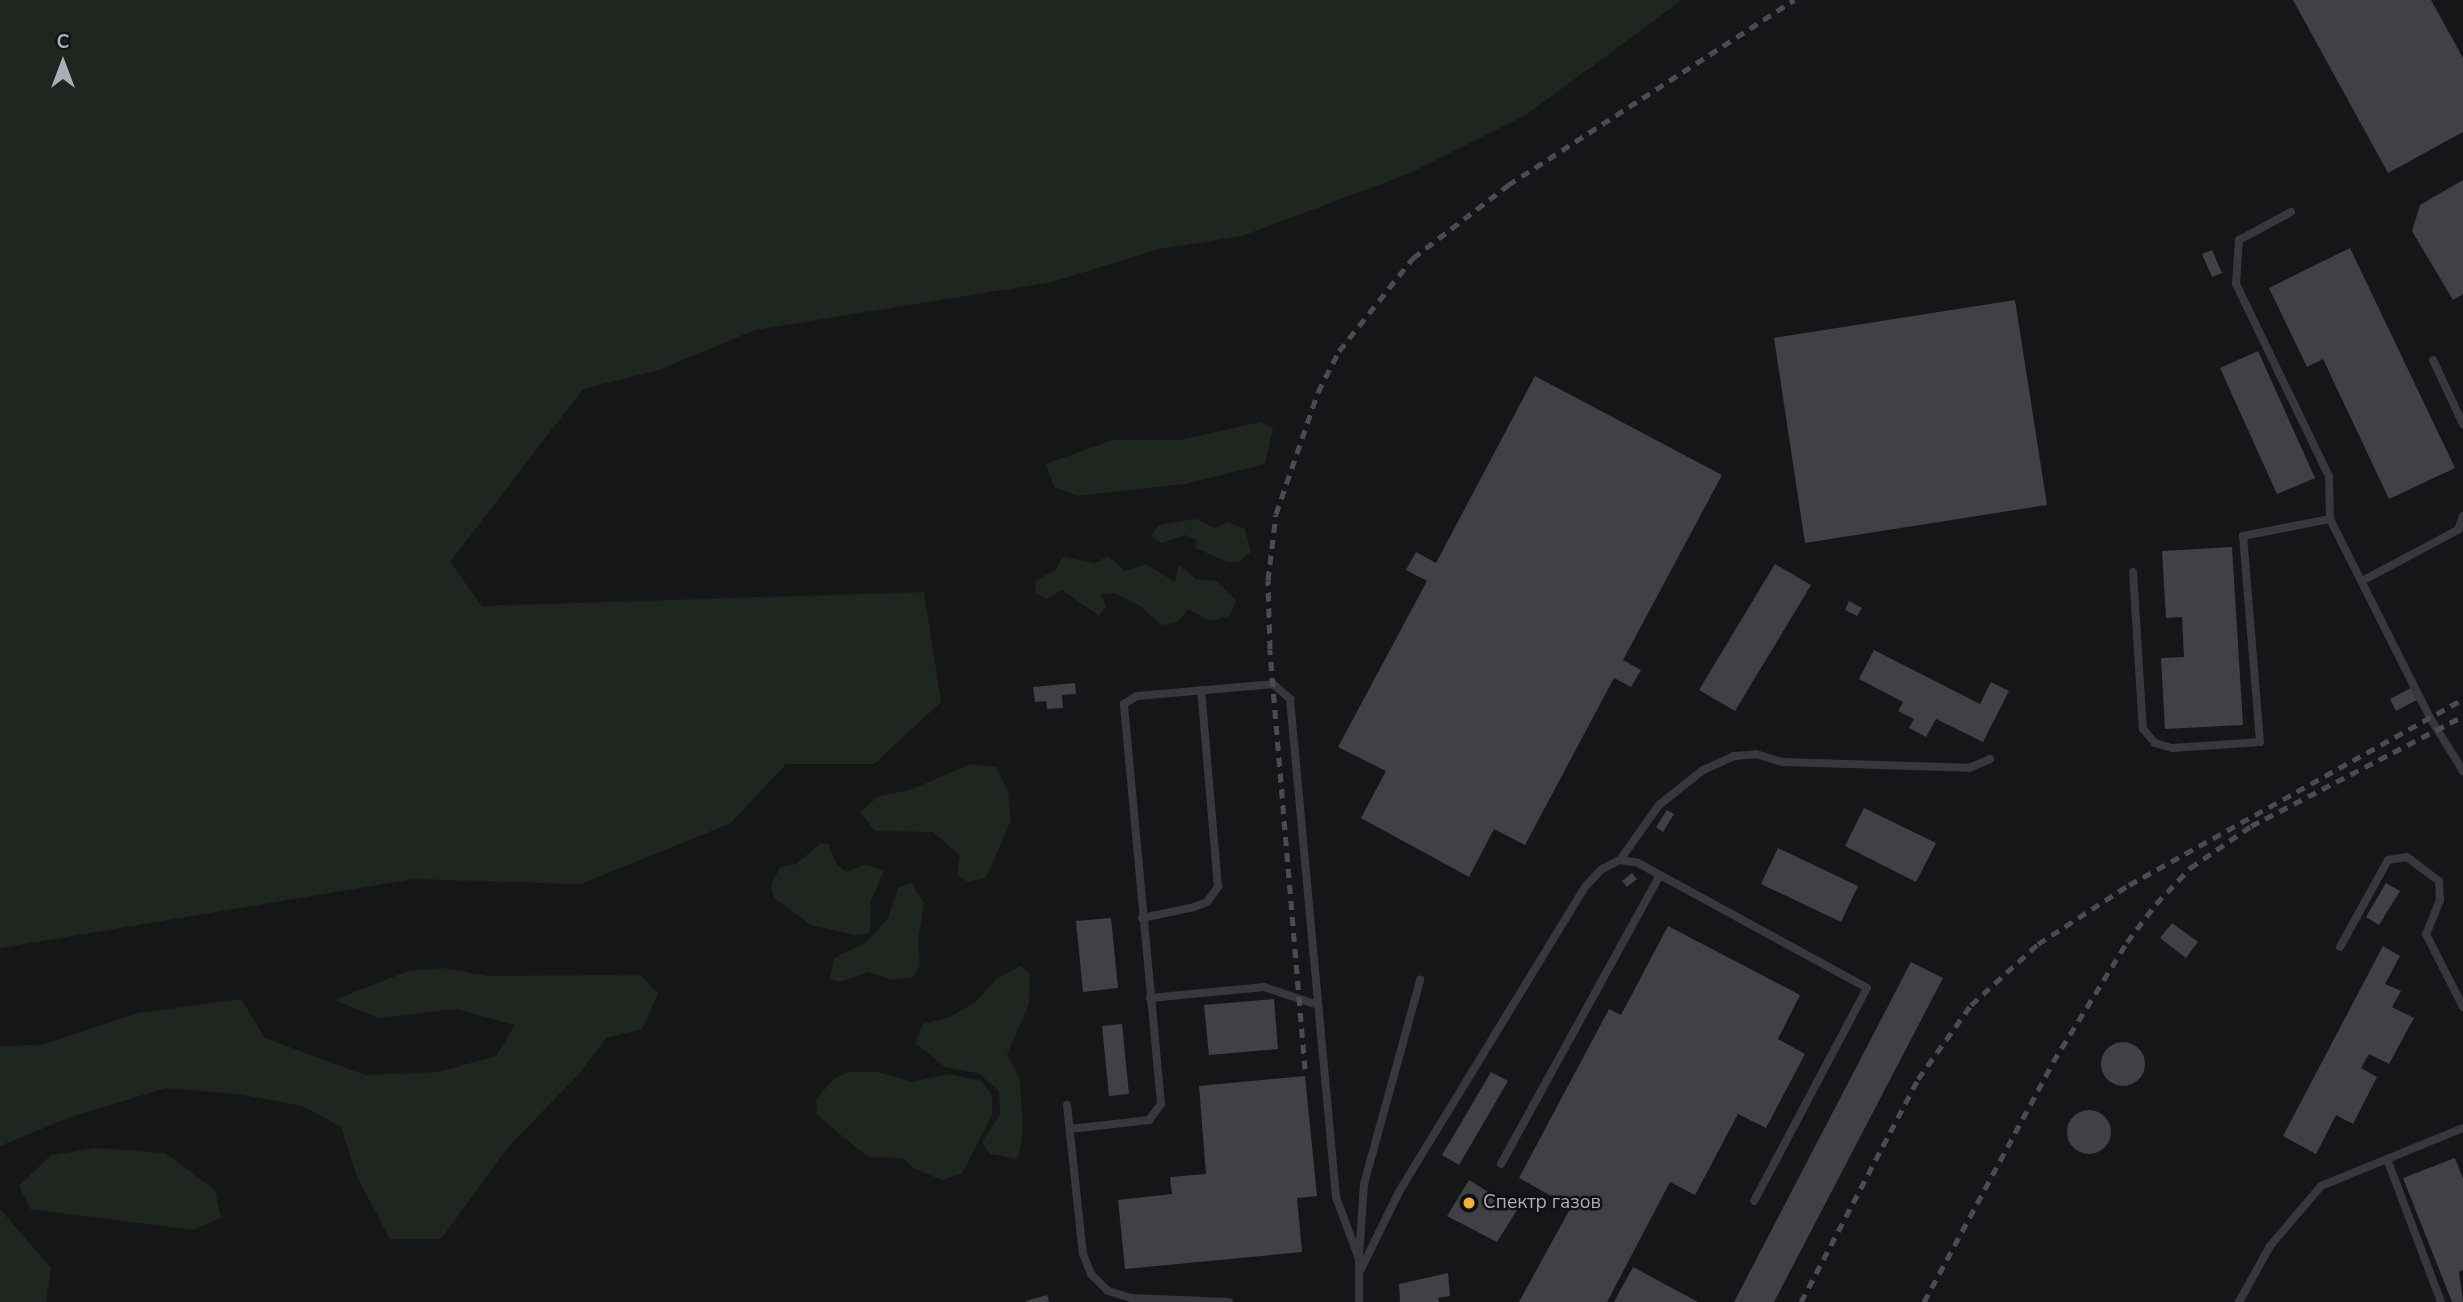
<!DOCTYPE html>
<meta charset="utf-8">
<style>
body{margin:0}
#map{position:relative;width:2463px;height:1302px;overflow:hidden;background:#161618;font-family:"Nunito Sans",sans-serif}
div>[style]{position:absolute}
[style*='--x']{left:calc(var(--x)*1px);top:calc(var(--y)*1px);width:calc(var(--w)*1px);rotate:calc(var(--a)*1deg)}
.green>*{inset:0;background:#1e261f}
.building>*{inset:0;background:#404145}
.round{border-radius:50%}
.service>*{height:8px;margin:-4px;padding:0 4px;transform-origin:4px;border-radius:4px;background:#37383d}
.rail>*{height:5px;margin-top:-2.5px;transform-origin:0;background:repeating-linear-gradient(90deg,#4a4c52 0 9px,transparent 0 16px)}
.dots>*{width:19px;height:19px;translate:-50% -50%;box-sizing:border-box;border:4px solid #111113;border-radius:50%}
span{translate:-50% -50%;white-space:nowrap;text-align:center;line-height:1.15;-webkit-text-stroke:5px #111113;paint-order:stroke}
.poi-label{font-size:19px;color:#a8adb8}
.left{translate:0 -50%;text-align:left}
.north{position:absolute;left:28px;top:28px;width:70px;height:70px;-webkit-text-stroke:5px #111113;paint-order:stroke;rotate:0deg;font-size:19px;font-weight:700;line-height:28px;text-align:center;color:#a8adb8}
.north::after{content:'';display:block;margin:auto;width:24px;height:32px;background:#a8adb8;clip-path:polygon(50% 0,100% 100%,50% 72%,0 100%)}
</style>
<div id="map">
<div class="green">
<div style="clip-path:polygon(0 0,1682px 0,1526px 115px,1408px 174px,1242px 236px,1159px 249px,1052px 282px,755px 330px,659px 370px,583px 389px,450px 562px,482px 606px,924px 592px,941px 702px,874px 764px,786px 764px,731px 823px,581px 884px,413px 879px,0 948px)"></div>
<div style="clip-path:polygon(1260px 422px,1273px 428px,1265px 464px,1185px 484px,1077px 496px,1054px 487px,1046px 464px,1113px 440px,1181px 440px)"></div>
<div style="clip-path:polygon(1195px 519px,1215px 528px,1227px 522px,1245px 529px,1251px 552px,1240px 561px,1228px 562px,1195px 548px,1197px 540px,1185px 535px,1161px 543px,1151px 536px,1159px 525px)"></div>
<div style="clip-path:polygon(1108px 556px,1125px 571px,1146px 564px,1175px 582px,1179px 565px,1196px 579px,1216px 581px,1236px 601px,1229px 616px,1210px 621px,1189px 609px,1177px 622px,1161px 625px,1139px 605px,1114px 593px,1101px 594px,1106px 606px,1099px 616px,1062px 590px,1046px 599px,1035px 593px,1036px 581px,1056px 569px,1063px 557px,1095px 563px)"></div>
<div style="clip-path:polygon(971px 764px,996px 767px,1008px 791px,1011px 820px,986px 878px,968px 882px,957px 875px,960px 855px,933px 832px,875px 831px,860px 812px,879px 796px,910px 790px)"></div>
<div style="clip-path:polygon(821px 843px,828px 844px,836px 863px,846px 872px,864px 865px,884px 870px,871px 901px,870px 933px,855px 935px,811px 925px,774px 898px,771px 884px,780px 868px,796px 864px)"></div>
<div style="clip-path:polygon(911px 883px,924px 903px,918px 941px,920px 965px,913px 977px,893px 980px,868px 972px,840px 982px,830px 979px,834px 958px,867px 942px,888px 918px,898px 888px)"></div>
<div style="clip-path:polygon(1021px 966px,1030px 974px,1029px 1004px,1007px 1054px,1020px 1080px,1023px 1132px,1018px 1159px,990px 1154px,982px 1142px,1000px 1114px,999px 1091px,978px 1073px,945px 1067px,915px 1043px,923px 1024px,950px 1017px,977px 1001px,996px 979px)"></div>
<div style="clip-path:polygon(444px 968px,488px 976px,641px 975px,658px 994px,642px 1029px,606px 1038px,579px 1074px,509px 1146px,441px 1239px,390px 1239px,357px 1177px,341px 1127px,303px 1106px,239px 1094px,166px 1088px,68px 1118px,0 1146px,0 1046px,42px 1045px,138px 1013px,241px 999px,265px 1038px,365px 1075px,439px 1072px,496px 1056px,515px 1025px,456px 1009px,378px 1018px,335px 1000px,408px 971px)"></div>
<div style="clip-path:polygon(848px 1072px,877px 1072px,912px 1082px,949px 1074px,982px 1081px,992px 1096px,992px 1115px,962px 1174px,942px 1180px,915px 1169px,903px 1158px,868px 1157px,824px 1121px,817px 1114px,816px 1099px,834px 1079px)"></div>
<div style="clip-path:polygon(96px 1148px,165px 1153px,215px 1190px,221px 1218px,193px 1230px,30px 1209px,19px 1186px,51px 1155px)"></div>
<div style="clip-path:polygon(0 1209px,51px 1268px,46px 1302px,0 1302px)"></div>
</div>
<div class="building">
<div style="clip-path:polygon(2293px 0,2431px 0,2463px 58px,2463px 132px,2388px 173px)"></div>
<div style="clip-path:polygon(2463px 180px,2463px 294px,2453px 300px,2412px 231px,2420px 205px)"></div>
<div style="clip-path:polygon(2350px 248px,2455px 468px,2389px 499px,2323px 359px,2307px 367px,2269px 288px)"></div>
<div style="clip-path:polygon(2212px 250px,2222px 273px,2212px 277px,2202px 254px)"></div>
<div style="clip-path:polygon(2015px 300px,2047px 505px,1805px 543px,1774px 338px)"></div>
<div style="clip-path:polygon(2258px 351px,2315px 478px,2277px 494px,2220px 368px)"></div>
<div style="clip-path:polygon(1535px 376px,1722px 475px,1623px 660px,1641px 670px,1631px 687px,1614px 678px,1525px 845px,1494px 829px,1469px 877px,1361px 818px,1386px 771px,1338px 747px,1427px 581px,1406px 570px,1416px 552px,1436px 563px)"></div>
<div style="clip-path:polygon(2232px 547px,2243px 725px,2165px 729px,2161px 658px,2184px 657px,2182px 617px,2166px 618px,2162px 551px)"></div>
<div style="clip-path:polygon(1775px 564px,1811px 585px,1735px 711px,1699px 690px)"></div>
<div style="clip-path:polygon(1849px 601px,1862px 608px,1857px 616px,1845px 610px)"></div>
<div style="clip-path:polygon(1874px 650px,1980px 704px,1991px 682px,2009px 691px,1983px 742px,1936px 719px,1926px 737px,1909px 728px,1914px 719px,1898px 711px,1903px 702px,1859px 679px)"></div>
<div style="clip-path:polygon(1075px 683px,1076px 694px,1062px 695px,1063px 708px,1047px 709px,1046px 701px,1035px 702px,1033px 687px)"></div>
<div style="clip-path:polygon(2411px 688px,2417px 700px,2396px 711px,2390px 699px)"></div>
<div style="clip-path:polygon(1864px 808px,1936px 843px,1916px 882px,1845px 846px)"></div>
<div style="clip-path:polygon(1667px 810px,1674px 814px,1663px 832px,1656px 827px)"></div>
<div style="clip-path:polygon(1778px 848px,1858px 886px,1841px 922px,1761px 884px)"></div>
<div style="clip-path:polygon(1632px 873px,1637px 879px,1627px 887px,1622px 881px)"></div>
<div style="clip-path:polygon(2386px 883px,2400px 891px,2379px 925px,2366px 917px)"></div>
<div style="clip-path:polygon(1111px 918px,1118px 988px,1083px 992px,1076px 921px)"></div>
<div style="clip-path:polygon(2172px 923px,2198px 942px,2186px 958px,2160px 938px)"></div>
<div style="clip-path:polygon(1668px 926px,1800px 995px,1778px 1039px,1805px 1054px,1766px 1128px,1738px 1114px,1695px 1195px,1670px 1182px,1607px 1302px,1519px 1302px,1571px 1207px,1519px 1178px,1609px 1009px,1621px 1015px)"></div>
<div style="clip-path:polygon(2383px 946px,2400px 956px,2385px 984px,2401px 991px,2392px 1007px,2414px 1018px,2389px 1064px,2369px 1054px,2361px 1068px,2377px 1077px,2353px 1124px,2336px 1115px,2316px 1154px,2283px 1136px)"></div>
<div style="clip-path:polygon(1911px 962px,1943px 978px,1774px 1302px,1734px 1302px)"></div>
<div style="clip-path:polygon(1274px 999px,1278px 1049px,1209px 1055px,1204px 1005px)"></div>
<div style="clip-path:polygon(1122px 1024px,1129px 1094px,1109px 1096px,1102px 1026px)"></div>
<div class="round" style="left:2101px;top:1042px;width:44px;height:44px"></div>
<div style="clip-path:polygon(1491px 1072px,1508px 1081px,1459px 1165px,1442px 1155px)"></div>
<div style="clip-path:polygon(1305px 1076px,1317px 1196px,1297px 1198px,1302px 1252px,1125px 1269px,1118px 1200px,1172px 1194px,1170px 1177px,1206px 1174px,1199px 1086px)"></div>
<div class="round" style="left:2067px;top:1110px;width:44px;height:44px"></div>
<div style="clip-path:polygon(2455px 1158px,2463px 1179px,2463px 1270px,2459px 1272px,2463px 1302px,2452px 1302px,2403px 1178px)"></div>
<div style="clip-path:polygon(1469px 1180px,1517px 1210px,1497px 1242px,1447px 1216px)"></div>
<div style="clip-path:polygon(1633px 1267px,1698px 1302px,1614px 1302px)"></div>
<div style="clip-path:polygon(1448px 1273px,1450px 1296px,1438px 1298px,1439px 1302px,1400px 1302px,1399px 1284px)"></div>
<div style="clip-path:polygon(1047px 1295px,1049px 1302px,1026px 1302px,1026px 1301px)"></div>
</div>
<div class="service">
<div style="--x:2291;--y:212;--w:59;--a:151.7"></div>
<div style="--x:2239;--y:240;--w:44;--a:93.9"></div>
<div style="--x:2236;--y:284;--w:213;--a:64.2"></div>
<div style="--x:2329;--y:476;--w:43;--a:88.7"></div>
<div style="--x:2433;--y:360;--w:71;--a:64.9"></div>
<div style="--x:2133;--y:572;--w:157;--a:86.4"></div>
<div style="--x:2143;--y:729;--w:18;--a:49"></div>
<div style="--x:2155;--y:743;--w:19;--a:16"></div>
<div style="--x:2173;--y:748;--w:87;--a:-3.9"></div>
<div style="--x:2260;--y:742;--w:207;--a:-94.7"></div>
<div style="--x:2243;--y:536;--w:89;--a:-11.1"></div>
<div style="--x:2330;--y:519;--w:220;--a:63.3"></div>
<div style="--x:2429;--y:716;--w:65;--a:58.3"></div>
<div style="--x:2362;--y:581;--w:109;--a:-28"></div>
<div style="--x:2458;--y:530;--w:15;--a:-70"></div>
<div style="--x:1620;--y:860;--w:67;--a:-54.7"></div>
<div style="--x:1659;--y:805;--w:56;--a:-38.5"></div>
<div style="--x:1703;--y:770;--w:35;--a:-24"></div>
<div style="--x:1735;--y:756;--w:21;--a:-5"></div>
<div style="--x:1756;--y:754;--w:28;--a:17"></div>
<div style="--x:1783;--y:762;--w:186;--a:1.8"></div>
<div style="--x:1969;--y:768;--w:23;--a:-23"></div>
<div style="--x:1142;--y:918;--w:53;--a:-11.9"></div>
<div style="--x:1194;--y:907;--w:14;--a:-21"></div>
<div style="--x:1207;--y:902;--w:19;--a:-54"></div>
<div style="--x:1218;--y:887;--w:198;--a:-94.9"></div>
<div style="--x:2340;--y:947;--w:99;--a:-61.1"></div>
<div style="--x:2388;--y:860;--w:19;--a:-9"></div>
<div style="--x:2407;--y:857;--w:40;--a:37"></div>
<div style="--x:2439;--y:881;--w:19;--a:87"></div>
<div style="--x:2440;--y:900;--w:37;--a:112"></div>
<div style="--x:2426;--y:934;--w:82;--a:63.1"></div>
<div style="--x:1150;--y:998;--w:115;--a:-5.5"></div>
<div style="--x:1264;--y:987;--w:57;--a:18.4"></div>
<div style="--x:1067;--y:1105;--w:150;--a:83.9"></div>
<div style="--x:1083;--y:1254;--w:22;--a:68"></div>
<div style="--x:1091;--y:1274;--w:24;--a:45"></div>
<div style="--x:1108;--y:1291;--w:24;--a:17"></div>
<div style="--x:1131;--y:1298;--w:98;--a:2.3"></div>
<div style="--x:1070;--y:1129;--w:80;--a:-6.5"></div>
<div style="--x:1149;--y:1120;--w:20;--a:-53"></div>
<div style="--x:1161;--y:1104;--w:402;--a:-95.3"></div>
<div style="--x:1124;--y:704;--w:15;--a:-32"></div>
<div style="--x:1137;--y:696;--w:137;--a:-5"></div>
<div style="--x:1273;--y:684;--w:23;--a:41"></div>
<div style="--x:1290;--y:699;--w:500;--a:84.72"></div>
<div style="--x:1336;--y:1197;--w:66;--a:69.6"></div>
<div style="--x:1359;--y:1259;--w:43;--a:90"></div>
<div style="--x:2387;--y:1159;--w:153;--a:69.3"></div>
<div style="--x:1501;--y:1164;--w:330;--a:-61.2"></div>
<div style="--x:1359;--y:1256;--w:72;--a:-86"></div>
<div style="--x:1364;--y:1184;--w:212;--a:-74.6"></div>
<div style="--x:1361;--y:1269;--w:88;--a:-63.7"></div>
<div style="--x:1400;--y:1190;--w:355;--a:-58.6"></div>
<div style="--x:1585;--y:887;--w:25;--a:-47"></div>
<div style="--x:1602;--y:869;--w:20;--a:-27"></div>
<div style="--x:1620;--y:860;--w:18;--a:9"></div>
<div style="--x:1638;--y:863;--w:261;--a:28.6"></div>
<div style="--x:1867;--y:988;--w:241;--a:117.9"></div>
<div style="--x:2239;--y:1302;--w:64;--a:-61"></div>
<div style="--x:2270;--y:1246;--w:79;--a:-49.6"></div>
<div style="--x:2321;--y:1186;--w:153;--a:-22.2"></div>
</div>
<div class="rail">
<div style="--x:1305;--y:1069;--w:421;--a:-94.8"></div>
<div style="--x:1270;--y:649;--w:69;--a:-91.7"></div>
<div style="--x:1268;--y:580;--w:66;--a:-83.1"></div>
<div style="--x:1276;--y:514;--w:129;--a:-71"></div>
<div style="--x:1318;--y:392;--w:46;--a:-62.9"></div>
<div style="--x:1339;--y:351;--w:119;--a:-51.5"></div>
<div style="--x:1413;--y:258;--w:120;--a:-37.5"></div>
<div style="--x:1508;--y:185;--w:341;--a:-32.9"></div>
<div style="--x:1801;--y:1302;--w:252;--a:-62.3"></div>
<div style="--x:1918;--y:1079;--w:91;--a:-54.4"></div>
<div style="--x:1971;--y:1005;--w:91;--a:-42.3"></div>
<div style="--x:2038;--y:944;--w:108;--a:-33"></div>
<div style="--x:2129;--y:885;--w:382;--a:-29.1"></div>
<div style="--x:1924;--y:1302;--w:272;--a:-61.7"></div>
<div style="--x:2053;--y:1062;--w:141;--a:-58.3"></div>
<div style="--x:2127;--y:942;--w:48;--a:-52.7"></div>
<div style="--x:2156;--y:904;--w:50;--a:-46.6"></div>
<div style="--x:2190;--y:868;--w:74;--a:-34.5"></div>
<div style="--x:2251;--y:826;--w:239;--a:-27.4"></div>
</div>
<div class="dots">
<div style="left:1469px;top:1203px;background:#f2b134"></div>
</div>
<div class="poi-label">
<span class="left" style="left:1483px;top:1203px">Спектр газов</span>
</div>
<div class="north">С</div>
</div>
